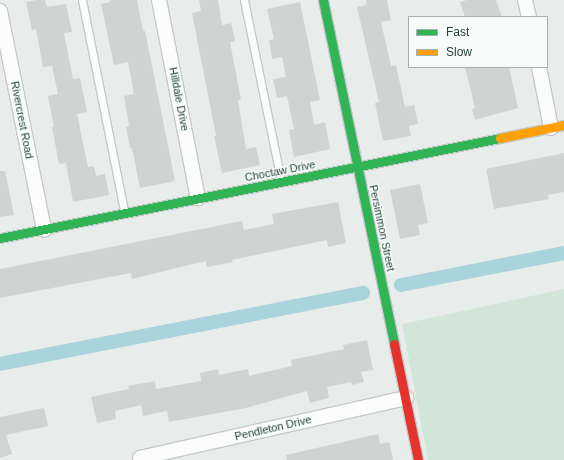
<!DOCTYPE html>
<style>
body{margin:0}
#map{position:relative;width:564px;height:460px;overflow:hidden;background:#e8edeb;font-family:Arial,sans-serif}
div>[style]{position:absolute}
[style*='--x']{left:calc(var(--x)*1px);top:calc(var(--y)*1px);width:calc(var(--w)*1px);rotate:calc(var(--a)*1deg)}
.green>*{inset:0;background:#d1e6d8}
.canal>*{height:14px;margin:-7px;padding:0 7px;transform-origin:7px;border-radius:7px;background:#a9d4db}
.building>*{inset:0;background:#cfd4d2}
.roads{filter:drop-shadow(1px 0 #c5cac8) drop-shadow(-1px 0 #c5cac8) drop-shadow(0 1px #c5cac8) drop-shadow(0 -1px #c5cac8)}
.lane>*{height:7px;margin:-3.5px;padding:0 3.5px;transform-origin:3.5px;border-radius:3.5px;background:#fcfcfc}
.street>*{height:14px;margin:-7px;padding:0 7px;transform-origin:7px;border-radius:7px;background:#fcfcfc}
.fast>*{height:9px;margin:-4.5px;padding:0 4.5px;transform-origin:4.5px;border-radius:4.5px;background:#30b455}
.slow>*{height:9px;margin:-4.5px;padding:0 4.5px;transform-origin:4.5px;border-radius:4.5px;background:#ff9f0a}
.jam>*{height:9px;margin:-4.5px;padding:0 4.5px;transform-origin:4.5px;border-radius:4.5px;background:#e5322d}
span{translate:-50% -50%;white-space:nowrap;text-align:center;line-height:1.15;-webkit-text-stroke:3px #f7fbf9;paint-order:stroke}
.street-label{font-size:11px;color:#24423a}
.legend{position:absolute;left:408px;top:16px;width:140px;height:52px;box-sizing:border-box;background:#f7fbf9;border:1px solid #a3b1ad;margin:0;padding:5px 7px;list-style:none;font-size:12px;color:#24423a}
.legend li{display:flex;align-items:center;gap:8px;height:20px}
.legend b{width:20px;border:1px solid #a3b1ad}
</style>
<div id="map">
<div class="green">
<div style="clip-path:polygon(564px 289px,564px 460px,428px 460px,402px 324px)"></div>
</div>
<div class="canal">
<div style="--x:401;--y:285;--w:166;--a:-11.1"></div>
<div style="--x:0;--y:364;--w:370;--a:-11.1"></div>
</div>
<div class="building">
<div style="clip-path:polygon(36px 0,45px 0,47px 7px,66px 4px,72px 32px,64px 33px,73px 79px,80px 78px,87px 112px,77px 114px,88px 167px,94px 166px,96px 176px,105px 174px,109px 195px,73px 202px,66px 163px,59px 164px,52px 127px,54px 127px,48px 96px,58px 94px,52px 66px,43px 67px,36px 29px,32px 30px,26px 2px)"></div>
<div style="clip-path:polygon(110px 0,137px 0,143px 31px,145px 31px,175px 181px,140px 188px,132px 148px,130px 148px,126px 127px,129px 126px,124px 96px,134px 94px,128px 62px,114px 65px,101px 4px,110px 2px)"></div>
<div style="clip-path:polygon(199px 0,218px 0,222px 25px,231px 23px,235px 41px,230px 42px,241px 100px,238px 101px,246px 149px,256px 147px,260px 165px,222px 173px,214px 136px,216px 136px,192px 13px,201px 11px)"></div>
<div style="clip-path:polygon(366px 0,387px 0,391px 20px,381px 22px,391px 66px,396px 65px,405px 107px,414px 105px,418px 124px,409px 126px,411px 136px,383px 141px,375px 103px,379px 102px,357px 7px,367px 5px)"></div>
<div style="clip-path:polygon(467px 0,496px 0,502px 17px,465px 17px,460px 2px)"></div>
<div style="clip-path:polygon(300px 2px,320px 100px,310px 102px,314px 125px,325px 122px,330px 149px,294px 157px,289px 130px,294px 129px,287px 96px,277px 98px,273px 79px,286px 77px,282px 57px,272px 59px,269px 40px,274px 39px,267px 9px)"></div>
<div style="clip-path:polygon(465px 67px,509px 67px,518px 108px,475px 120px,472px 109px,475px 108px)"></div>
<div style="clip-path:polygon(564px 153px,564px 192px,548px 195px,549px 199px,494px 209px,486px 169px)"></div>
<div style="clip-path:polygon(0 171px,5px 171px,14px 215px,0 217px)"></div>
<div style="clip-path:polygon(420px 184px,428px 223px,418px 225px,420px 235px,400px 239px,390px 190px)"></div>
<div style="clip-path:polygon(338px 202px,346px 243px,328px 247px,327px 240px,232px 260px,233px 262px,207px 267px,206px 261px,132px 279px,131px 273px,0 298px,0 269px,242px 221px,244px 230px,274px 224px,272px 214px)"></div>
<div style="clip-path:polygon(367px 340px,373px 370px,361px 372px,364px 382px,352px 385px,351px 382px,327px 387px,329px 398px,310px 403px,307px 391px,246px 408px,169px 422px,167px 411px,143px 416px,141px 405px,115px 411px,116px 419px,97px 423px,91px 397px,129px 389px,128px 386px,155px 381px,156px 389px,201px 381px,200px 373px,218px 369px,219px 375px,248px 369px,249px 376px,292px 366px,291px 360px,344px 349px,343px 345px)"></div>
<div style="clip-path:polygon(44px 408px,48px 426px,6px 435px,12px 454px,0 458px,0 417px)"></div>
<div style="clip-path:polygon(378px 434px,380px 444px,389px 442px,393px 460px,287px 460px,286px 455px)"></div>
</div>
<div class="roads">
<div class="lane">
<div style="--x:82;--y:0;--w:215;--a:78.7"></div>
<div style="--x:244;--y:0;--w:185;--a:78.4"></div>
</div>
<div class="street">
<div style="--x:159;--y:0;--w:202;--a:78.9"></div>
<div style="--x:525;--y:0;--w:17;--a:77"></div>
<div style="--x:0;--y:11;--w:223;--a:78.6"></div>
<div style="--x:539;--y:67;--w:62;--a:78.9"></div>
<div style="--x:140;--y:458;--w:273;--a:-12.7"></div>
</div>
<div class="fast">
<div style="--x:323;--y:0;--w:351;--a:78.3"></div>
<div style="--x:0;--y:238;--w:510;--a:-11.31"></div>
</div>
<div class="slow">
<div style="--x:500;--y:138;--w:65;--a:-11.5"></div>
</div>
<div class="jam">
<div style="--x:394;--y:344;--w:118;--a:78.3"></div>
</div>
</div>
<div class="street-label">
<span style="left:179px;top:99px;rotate:79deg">Hilldale Drive</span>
<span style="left:22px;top:120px;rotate:79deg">Rivercrest Road</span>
<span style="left:280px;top:171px;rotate:-11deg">Choctaw Drive</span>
<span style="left:382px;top:228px;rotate:78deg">Persimmon Street</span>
<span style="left:273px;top:428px;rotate:-13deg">Pendleton Drive</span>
</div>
<ul class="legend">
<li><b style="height:5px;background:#30b455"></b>Fast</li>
<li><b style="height:5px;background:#ff9f0a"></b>Slow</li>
</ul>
</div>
